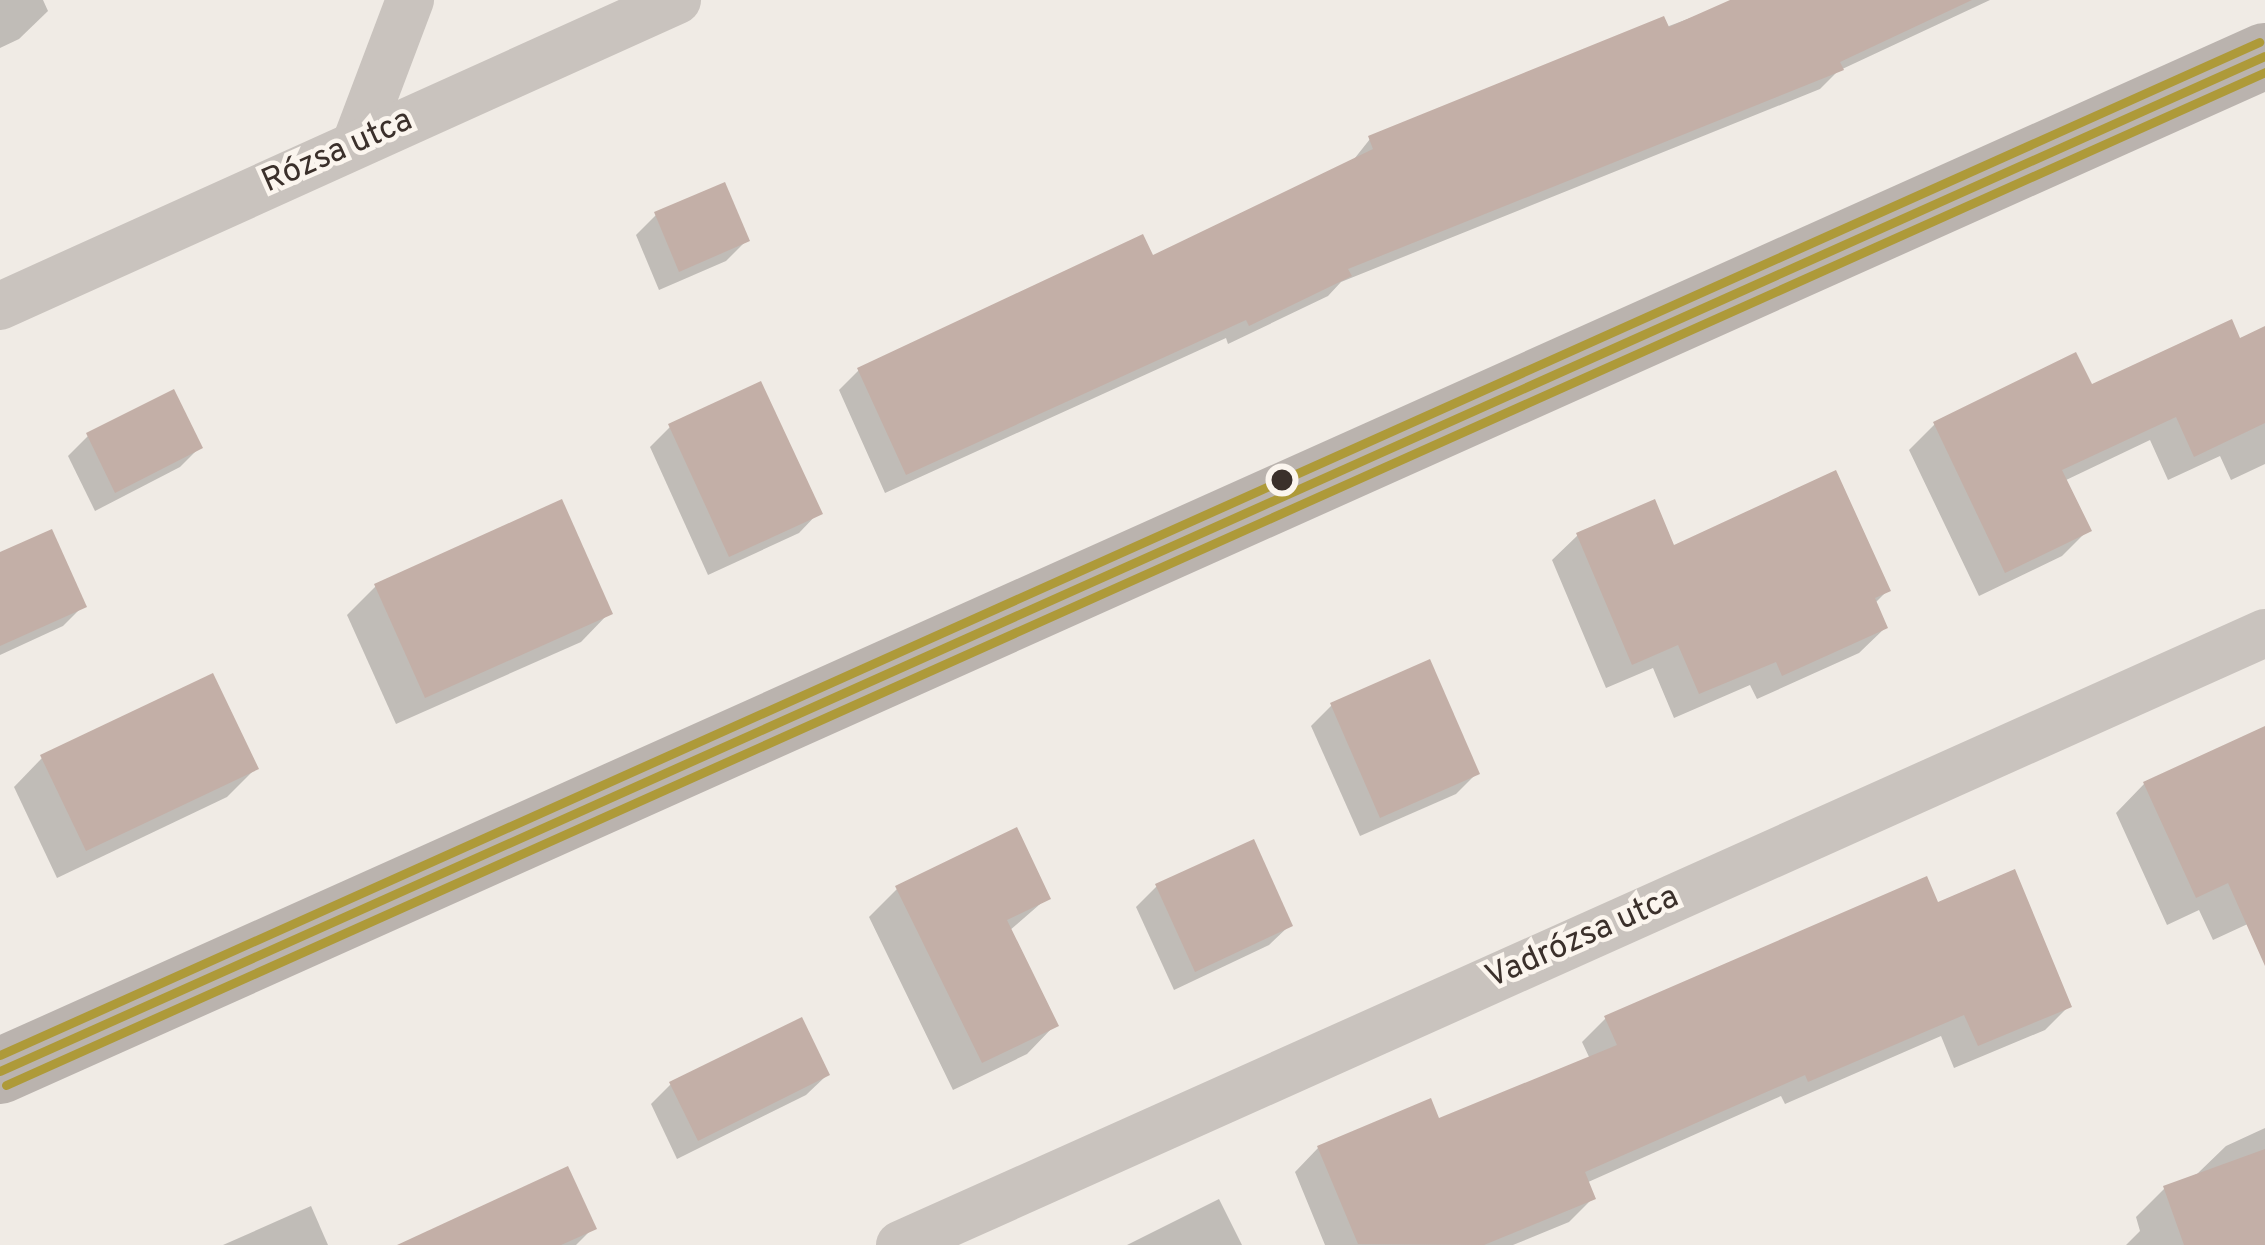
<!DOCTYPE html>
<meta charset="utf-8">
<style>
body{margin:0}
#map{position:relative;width:2265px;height:1245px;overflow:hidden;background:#f0ebe5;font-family:Overpass,sans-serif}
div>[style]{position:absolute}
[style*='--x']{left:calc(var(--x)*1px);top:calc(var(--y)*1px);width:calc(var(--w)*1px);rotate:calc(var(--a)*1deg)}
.shadow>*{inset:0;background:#0003}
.building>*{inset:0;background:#c3afa7}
.street>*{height:48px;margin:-24px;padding:0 24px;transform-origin:24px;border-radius:24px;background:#c9c3be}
.secondary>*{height:66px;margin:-33px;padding:0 33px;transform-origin:33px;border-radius:33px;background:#bab3ae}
.bus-1>*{height:9px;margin:-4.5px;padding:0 4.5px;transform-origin:4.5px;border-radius:4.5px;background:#ae9a39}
.bus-2>*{height:9px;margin:-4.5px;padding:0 4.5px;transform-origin:4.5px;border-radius:4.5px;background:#ae9a39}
.bus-3>*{height:9px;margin:-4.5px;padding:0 4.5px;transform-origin:4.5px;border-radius:4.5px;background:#ae9a39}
.dots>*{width:33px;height:33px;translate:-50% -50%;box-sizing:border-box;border:6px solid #fbf5ee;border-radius:50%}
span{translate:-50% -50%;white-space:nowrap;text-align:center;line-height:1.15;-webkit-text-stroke:9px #fbf5ee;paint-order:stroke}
.street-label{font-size:33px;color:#3b302b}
</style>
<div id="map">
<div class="shadow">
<div style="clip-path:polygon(0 0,43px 0,48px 11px,19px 39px,0 48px)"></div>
<div style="clip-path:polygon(1738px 0,1990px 0,1838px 71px,1820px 89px,1341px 282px,1328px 296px,1228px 344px,1226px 338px,885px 493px,839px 390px,859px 370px,1151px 259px,1351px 163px,1370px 139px)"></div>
<div style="clip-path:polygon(656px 215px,746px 241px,726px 261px,659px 290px,636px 235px)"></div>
<div style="clip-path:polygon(2265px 330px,2265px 464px,2231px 480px,2220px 456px,2168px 480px,2150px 440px,2064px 481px,2088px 530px,2062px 556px,1979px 596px,1909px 450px,1935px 424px,2090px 388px)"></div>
<div style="clip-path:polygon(670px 427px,819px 512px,799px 533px,708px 575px,650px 447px)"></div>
<div style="clip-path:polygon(88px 436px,200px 447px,180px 467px,95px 511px,68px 456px)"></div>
<div style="clip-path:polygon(1578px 535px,1888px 590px,1874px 604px,1885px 628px,1859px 653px,1757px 699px,1750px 685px,1674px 718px,1653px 668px,1606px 688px,1552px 560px)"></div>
<div style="clip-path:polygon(0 556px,83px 606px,63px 626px,0 655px)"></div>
<div style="clip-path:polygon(376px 586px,609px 613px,581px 642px,396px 724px,347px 615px)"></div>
<div style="clip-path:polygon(1332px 705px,1477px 773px,1456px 794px,1360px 836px,1311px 726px)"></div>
<div style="clip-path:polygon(2265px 729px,2265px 916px,2213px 940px,2199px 910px,2167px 925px,2116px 813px,2144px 784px)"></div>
<div style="clip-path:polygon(42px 758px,255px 769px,227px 797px,57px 878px,14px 787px)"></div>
<div style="clip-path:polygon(1252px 843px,1290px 925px,1269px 945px,1174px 990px,1136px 907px,1156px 887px)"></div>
<div style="clip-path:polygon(897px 889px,1047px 898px,1009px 931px,1055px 1025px,1027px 1054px,953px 1090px,869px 917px)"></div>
<div style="clip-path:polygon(1937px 906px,2069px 1006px,2045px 1030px,1954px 1068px,1941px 1036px,1785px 1104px,1781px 1096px,1586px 1183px,1593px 1198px,1569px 1222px,1513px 1245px,1325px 1245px,1295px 1172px,1318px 1148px,1437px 1122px,1590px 1059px,1582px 1042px,1606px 1018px)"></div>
<div style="clip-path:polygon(827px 1075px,806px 1095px,677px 1159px,651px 1104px,671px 1084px)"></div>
<div style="clip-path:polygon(2265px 1128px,2265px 1245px,2126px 1245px,2140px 1231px,2136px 1217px,2164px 1189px,2197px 1174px,2226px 1146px)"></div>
<div style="clip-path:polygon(1219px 1199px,1242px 1245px,1127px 1245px)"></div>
<div style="clip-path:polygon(311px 1206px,328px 1245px,223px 1245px)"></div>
<div style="clip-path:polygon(593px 1228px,576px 1245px,435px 1245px)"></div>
</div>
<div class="building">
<div style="clip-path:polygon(1730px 0,1972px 0,1840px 62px,1844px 70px,1348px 269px,1352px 276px,1249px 326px,1246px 320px,906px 475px,857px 368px,1143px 234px,1153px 255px,1373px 149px,1368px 136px,1664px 16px,1669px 27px)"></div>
<div style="clip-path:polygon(725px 182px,750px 241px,679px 272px,654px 212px)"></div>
<div style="clip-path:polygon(2232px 319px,2240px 338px,2265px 326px,2265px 423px,2194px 457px,2176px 417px,2062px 470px,2092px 531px,2005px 573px,1933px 422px,2076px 352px,2092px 384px)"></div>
<div style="clip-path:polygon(761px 381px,823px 514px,729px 557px,668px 424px)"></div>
<div style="clip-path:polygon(174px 389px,203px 448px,115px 493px,86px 433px)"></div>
<div style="clip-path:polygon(1836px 470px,1891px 591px,1875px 598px,1888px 628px,1782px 676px,1776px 662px,1699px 694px,1678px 645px,1632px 665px,1576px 533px,1655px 499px,1674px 545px)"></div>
<div style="clip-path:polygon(562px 499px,613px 614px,425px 698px,374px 584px)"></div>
<div style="clip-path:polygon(52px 529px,87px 607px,0 646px,0 552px)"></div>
<div style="clip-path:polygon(1430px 659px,1480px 774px,1380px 818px,1330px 703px)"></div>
<div style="clip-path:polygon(213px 673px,259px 769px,86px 851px,40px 755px)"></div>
<div style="clip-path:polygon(2265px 726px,2265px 966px,2228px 883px,2196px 898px,2143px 782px)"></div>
<div style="clip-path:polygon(1017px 827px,1051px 899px,1007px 920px,1059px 1026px,982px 1063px,895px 886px)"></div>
<div style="clip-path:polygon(1254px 839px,1293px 926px,1195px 972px,1155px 884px)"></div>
<div style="clip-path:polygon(2015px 869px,2072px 1007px,1978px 1046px,1964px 1015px,1808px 1082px,1805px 1075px,1585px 1172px,1596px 1199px,1484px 1245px,1358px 1244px,1317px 1146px,1431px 1098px,1439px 1118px,1617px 1045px,1604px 1016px,1927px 876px,1938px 902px)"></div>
<div style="clip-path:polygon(802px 1017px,830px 1075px,698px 1141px,669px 1082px)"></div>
<div style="clip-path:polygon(2265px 1149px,2265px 1245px,2184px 1245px,2163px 1186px)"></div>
<div style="clip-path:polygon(568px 1166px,597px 1229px,561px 1245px,397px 1245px)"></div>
</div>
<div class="street">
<div style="--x:356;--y:143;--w:153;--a:-69.3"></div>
<div style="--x:0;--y:306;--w:743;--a:-24.32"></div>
<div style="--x:900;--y:1245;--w:1496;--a:-24.15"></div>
</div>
<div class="secondary">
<div style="--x:0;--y:1071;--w:2482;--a:-24.14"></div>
</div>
<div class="bus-1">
<div style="--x:0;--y:1071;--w:2482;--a:-24.14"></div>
</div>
<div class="bus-2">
<div style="--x:6;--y:1085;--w:2476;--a:-24.15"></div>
</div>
<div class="bus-3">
<div style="--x:0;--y:1055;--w:2476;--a:-24.15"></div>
</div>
<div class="dots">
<div style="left:1282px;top:480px;background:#3b302b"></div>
</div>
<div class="street-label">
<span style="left:338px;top:153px;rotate:-24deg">Rózsa utca</span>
<span style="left:1583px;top:939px;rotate:-24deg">Vadrózsa utca</span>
</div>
</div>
